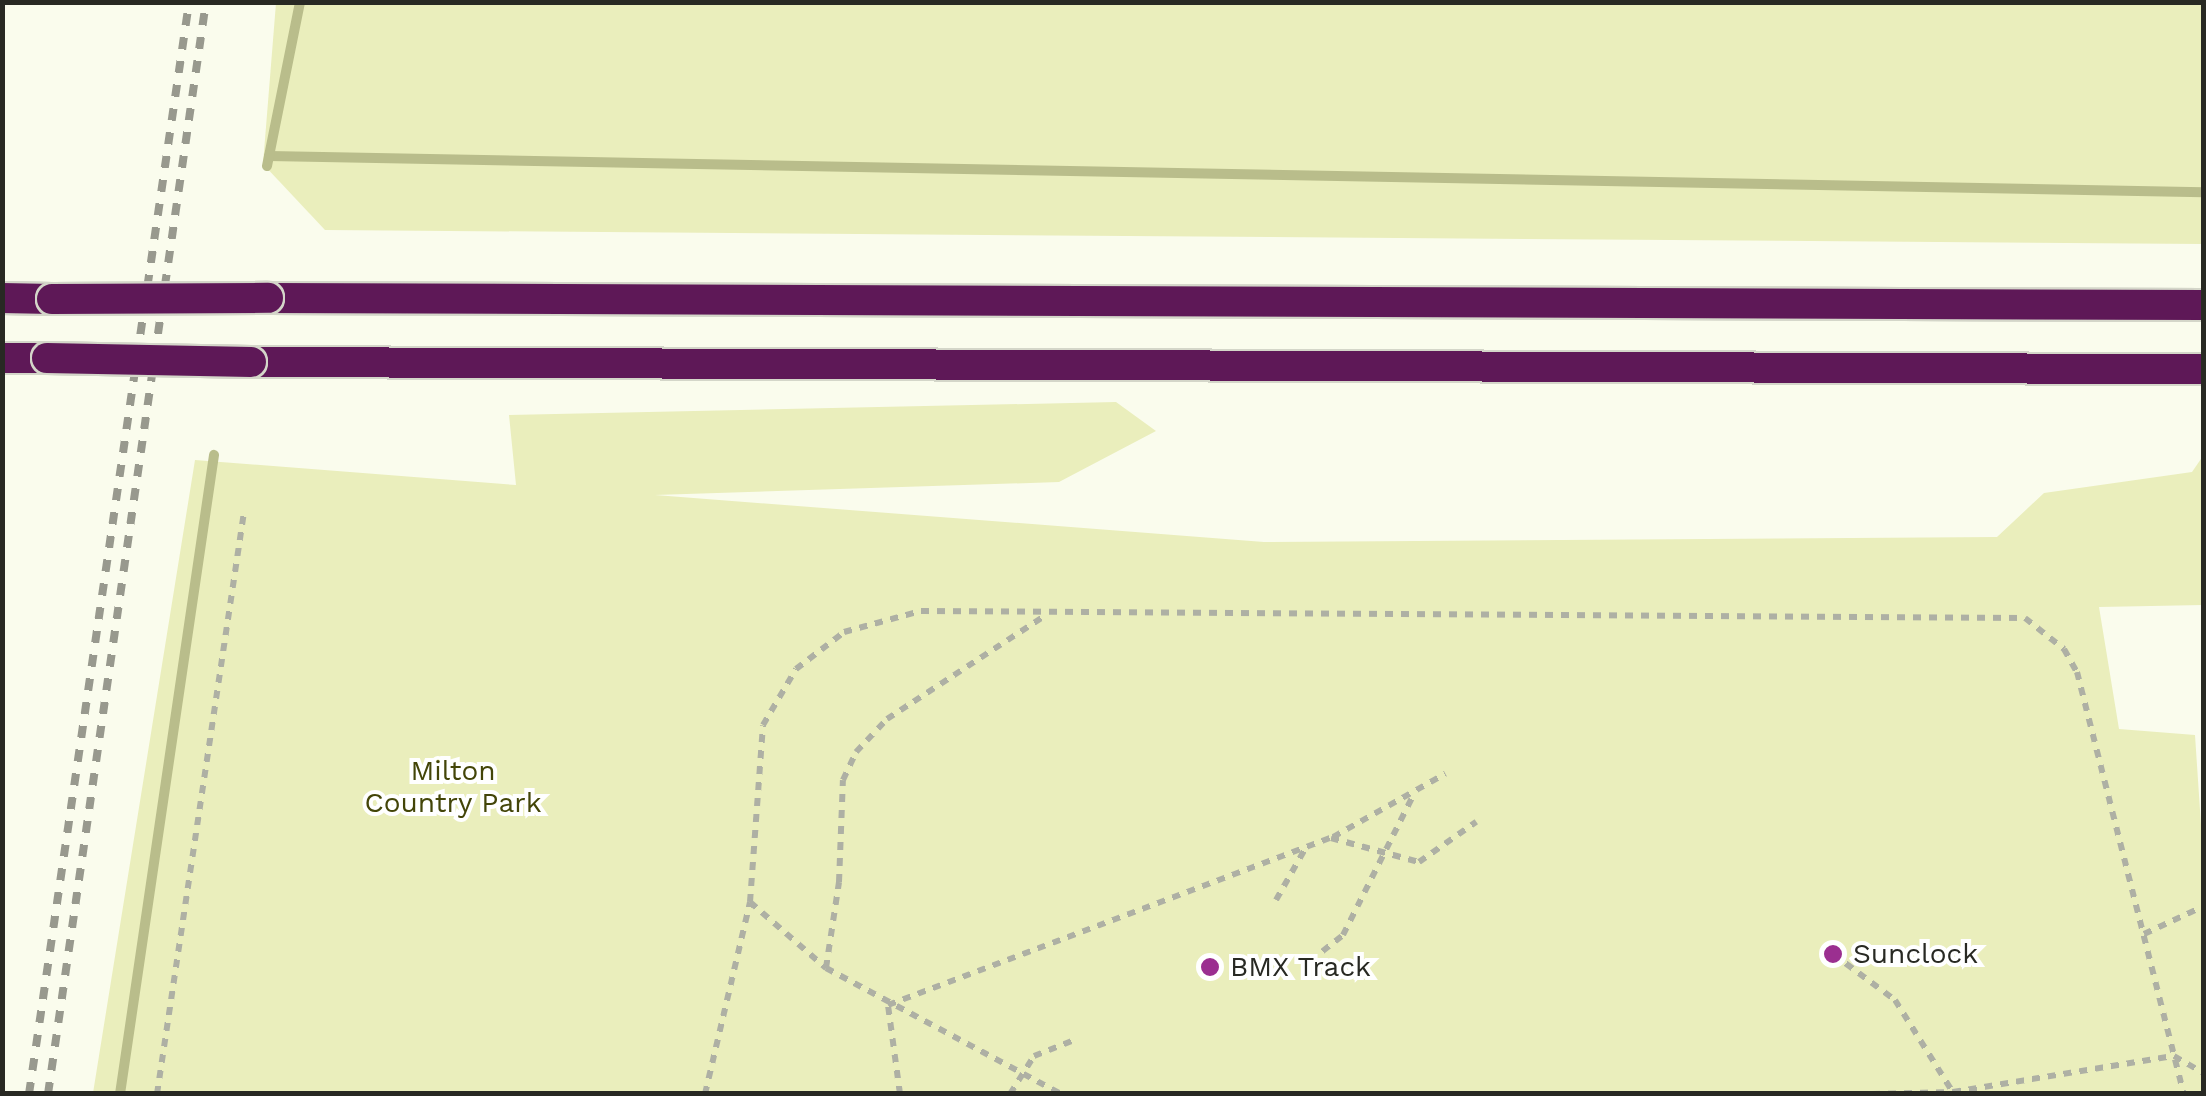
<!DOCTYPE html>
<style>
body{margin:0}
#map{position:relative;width:2206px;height:1096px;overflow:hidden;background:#fafced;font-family:"Work Sans",sans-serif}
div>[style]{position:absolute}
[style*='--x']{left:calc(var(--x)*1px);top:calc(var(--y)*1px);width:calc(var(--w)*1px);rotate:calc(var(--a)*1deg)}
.green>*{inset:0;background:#eaeebc}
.stream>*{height:10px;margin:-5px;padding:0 5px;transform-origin:5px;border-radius:5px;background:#b9bd8b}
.path>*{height:6px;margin-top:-3px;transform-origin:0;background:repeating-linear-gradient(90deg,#aeb0a4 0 8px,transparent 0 16px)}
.roads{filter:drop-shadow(2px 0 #d4d6c9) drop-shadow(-2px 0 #d4d6c9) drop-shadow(0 2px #d4d6c9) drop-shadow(0 -2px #d4d6c9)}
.highway>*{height:30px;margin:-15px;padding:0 15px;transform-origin:15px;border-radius:15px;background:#5e1857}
.rail>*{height:8px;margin-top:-4px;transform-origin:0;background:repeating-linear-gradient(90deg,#98998e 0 12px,transparent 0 24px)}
.bridges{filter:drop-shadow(2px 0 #d4d6c9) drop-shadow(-2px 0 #d4d6c9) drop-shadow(0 2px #d4d6c9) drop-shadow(0 -2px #d4d6c9)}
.highway-bridge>*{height:30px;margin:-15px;padding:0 15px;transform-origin:15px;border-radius:15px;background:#5e1857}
.dots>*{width:28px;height:28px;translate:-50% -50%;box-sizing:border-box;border:5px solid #fff;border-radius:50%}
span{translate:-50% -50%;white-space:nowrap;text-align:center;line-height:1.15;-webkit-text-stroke:8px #fff;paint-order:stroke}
.park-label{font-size:28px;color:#434508}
.poi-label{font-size:28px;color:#282923}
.left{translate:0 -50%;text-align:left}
.frame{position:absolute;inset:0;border:5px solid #282923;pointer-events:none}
</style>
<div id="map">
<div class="green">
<div style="clip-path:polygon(276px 3px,2203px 3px,2203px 244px,325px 230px,263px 164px)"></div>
<div style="clip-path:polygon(1116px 402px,1156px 431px,1059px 482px,655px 495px,1264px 542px,1997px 537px,2044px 493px,2192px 472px,2203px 456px,2203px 605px,2099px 607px,2119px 729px,2195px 735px,2204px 870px,2203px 1093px,93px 1093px,195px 460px,516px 485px,509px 415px)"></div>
</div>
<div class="stream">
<div style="--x:269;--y:156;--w:1935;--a:1.07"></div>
<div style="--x:267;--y:166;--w:167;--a:-78.6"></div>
<div style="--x:120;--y:1094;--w:646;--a:-81.63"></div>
</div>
<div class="path">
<div style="--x:1333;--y:837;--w:129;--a:-29.4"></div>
<div style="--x:1276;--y:900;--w:59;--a:-60.4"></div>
<div style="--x:750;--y:902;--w:101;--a:41"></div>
<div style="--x:826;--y:968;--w:267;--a:28.2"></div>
<div style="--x:2144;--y:934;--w:66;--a:-25"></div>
<div style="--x:1833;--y:954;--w:77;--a:36.6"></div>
<div style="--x:1895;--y:1000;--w:107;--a:57.9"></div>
<div style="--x:1310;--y:961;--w:42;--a:-38.2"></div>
<div style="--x:1343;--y:935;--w:156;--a:-63.3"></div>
<div style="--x:826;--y:968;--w:87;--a:-81.4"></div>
<div style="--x:839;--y:882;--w:102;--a:-87.8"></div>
<div style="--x:843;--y:780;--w:31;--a:-65"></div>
<div style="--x:856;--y:752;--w:45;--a:-46.8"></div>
<div style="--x:887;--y:719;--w:190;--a:-33.2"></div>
<div style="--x:2174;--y:1056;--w:34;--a:30"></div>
<div style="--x:157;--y:1094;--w:588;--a:-81.5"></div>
<div style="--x:705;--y:1094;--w:197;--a:-76.8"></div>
<div style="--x:750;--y:902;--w:177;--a:-85.8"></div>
<div style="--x:763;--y:725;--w:65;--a:-59.5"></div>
<div style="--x:796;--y:669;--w:61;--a:-37.6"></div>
<div style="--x:844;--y:632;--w:80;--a:-15.3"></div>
<div style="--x:921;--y:611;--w:1104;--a:0.36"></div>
<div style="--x:2025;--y:618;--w:50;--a:38.5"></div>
<div style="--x:2064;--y:649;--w:26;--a:61"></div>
<div style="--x:2077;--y:672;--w:435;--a:75.8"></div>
<div style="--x:900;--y:1094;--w:90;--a:-97.7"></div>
<div style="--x:888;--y:1005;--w:473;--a:-20.7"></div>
<div style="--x:1331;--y:838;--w:91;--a:15.3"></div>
<div style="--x:1419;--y:862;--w:70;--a:-35.1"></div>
<div style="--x:1010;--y:1094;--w:45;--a:-57.7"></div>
<div style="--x:1034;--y:1056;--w:46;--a:-21.6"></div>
<div style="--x:1872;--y:1094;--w:81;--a:-1.4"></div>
<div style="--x:1953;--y:1092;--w:223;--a:-9.3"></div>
</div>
<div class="roads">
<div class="highway">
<div style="--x:2;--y:298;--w:50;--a:1.1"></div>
<div style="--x:268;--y:298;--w:1936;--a:0.21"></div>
<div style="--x:2;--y:358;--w:45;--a:0"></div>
<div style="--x:251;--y:362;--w:1953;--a:0.21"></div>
</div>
</div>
<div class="rail">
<div style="--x:29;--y:1094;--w:1104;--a:-81.66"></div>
<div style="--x:48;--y:1094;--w:1103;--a:-81.77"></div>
</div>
<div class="bridges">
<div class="highway-bridge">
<div style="--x:52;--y:299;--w:216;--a:-0.3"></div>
<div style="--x:47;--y:358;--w:204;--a:1.1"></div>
</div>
</div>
<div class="dots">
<div style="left:1833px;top:954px;background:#9b2f90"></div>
<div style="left:1210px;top:967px;background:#9b2f90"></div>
</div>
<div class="park-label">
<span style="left:453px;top:787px">Milton<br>Country Park</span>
</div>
<div class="poi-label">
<span class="left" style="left:1853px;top:954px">Sunclock</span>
<span class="left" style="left:1230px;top:967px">BMX Track</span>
</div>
<div class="frame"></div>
</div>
